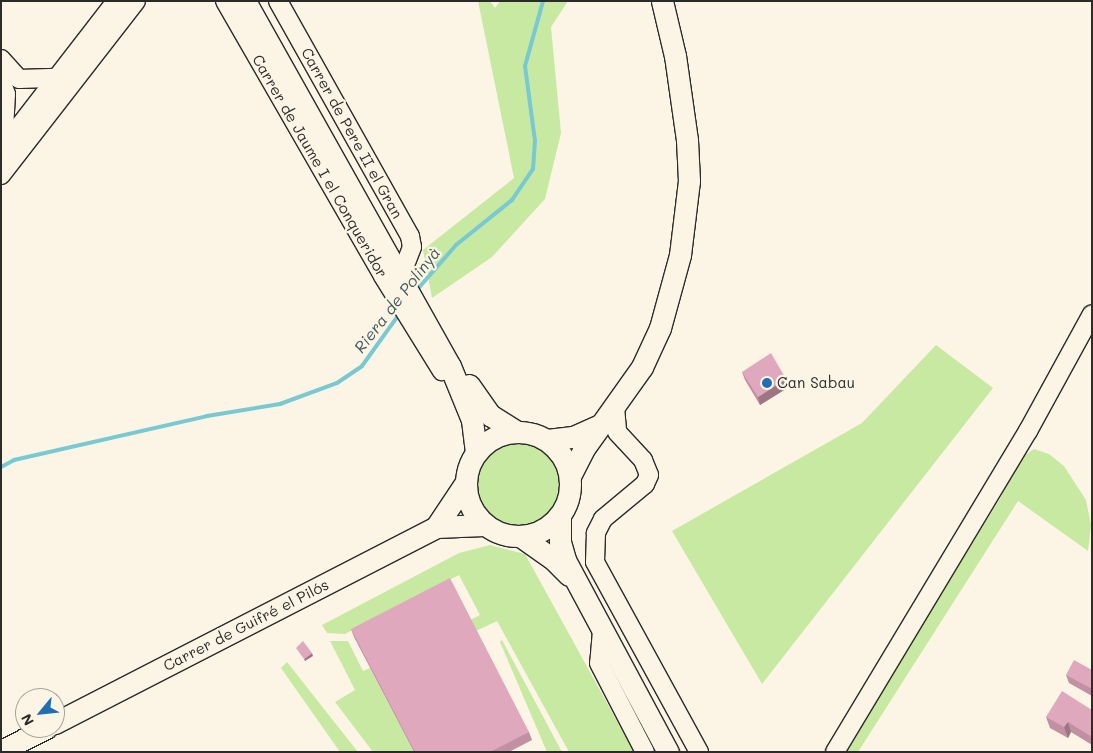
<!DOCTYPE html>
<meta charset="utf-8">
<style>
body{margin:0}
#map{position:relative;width:1093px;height:753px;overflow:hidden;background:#fcf5e5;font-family:Mali,sans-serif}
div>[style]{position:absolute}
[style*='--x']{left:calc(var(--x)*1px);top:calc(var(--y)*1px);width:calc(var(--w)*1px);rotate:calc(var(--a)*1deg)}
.green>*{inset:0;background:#c7e9a2}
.round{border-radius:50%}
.stream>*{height:4px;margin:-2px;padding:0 2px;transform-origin:2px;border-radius:2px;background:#78c9d1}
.roads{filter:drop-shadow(1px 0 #2b2b2b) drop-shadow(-1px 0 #2b2b2b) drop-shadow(0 1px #2b2b2b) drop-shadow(0 -1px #2b2b2b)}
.minor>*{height:18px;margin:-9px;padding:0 9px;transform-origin:9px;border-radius:9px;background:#fcf5e5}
.major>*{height:21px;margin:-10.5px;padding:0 10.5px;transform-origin:10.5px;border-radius:10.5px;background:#fcf5e5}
.major>.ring{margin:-10.5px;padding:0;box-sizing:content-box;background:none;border:21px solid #fcf5e5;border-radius:50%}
.wall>*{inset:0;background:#c190a3}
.shaded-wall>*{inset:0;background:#9d7684}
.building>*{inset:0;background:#e0a8bd}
.dots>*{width:14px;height:14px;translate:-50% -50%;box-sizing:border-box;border:2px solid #fcf5e5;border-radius:50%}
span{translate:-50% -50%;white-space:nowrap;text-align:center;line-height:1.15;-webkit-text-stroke:4.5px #fcf5e5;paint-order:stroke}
.street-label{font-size:15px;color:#2b2b2b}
.poi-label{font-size:15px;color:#2b2b2b}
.left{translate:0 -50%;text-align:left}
.water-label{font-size:16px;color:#425a5d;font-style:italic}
.frame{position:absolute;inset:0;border:2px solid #2b2b2b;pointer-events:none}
.north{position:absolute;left:15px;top:688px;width:50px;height:50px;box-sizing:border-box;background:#fcf5e5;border:1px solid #a8a49b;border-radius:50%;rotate:242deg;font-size:14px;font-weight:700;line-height:20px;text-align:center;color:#2b2b2b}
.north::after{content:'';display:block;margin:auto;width:18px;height:22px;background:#1f6fb2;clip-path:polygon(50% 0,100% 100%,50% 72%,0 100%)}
</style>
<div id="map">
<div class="green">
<div style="clip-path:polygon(478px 1px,490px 1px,495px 8px,500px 1px,568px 1px,551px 27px,561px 133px,545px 199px,492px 257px,432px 298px,423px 250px,514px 178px)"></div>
<div style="clip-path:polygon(936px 345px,993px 388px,762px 684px,672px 531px,862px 423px)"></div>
<div class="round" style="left:466px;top:432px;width:104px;height:104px"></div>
<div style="clip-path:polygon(1034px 449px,1049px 454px,1064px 466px,1086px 500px,1091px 525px,1088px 551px,1018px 501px,858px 752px,847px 752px,847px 746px,1001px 497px,1013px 464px)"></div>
<div style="clip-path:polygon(490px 545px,525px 554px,634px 752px,569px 752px,497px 621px,476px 631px,470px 620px,480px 615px,459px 575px,345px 634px,327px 633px,322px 625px,459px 553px)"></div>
<div style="clip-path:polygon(502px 640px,562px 752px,547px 752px,500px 642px)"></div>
<div style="clip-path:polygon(330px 641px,348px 641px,363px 671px,370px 668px,414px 752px,373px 752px,335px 702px,355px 690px)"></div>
<div style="clip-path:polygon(287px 662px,358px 752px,340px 752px,281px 668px)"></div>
</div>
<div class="stream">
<div style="--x:416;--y:291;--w:61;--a:-49"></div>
<div style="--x:456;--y:245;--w:72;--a:-38.8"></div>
<div style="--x:512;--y:200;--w:37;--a:-56"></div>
<div style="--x:533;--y:169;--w:28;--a:-86"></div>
<div style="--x:535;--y:141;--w:76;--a:-97.6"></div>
<div style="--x:525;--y:66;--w:67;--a:-74.5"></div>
<div style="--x:1;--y:467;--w:15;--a:-28"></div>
<div style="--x:14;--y:460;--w:198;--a:-12.8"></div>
<div style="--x:207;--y:416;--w:74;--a:-9.3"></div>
<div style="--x:280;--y:404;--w:61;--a:-20.2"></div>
<div style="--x:337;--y:383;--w:30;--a:-34"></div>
<div style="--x:362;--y:366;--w:65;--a:-54.4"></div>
</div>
<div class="roads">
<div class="minor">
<div style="--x:225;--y:1;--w:317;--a:60.1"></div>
<div style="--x:383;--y:276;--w:112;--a:58.2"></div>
<div style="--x:278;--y:1;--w:270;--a:60.7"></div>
<div style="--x:410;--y:236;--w:11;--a:80"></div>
<div style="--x:412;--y:247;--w:22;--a:111"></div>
<div style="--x:1;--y:59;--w:27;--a:48"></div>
<div style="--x:19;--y:79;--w:38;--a:-2"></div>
<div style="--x:1;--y:79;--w:16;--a:72"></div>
<div style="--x:6;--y:94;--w:54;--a:93.2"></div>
<div style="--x:1;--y:150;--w:188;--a:-52.3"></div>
<div style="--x:1;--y:175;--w:220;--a:-52.2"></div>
<div style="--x:615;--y:407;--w:25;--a:85"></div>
<div style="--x:617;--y:432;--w:38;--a:47"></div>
<div style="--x:643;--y:460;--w:16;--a:68"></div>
<div style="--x:649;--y:475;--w:10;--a:114"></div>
<div style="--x:645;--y:484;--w:55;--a:140.2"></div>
<div style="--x:603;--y:519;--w:16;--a:117"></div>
<div style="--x:596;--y:533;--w:29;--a:92"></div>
<div style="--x:595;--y:562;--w:217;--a:61.3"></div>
<div style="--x:602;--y:631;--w:32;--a:95"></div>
<div style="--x:599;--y:663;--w:100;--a:62.7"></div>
<div style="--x:835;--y:752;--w:375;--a:-59"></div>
<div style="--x:1028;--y:431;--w:133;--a:-61.3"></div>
</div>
<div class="major">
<div style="--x:245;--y:1;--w:419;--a:60.7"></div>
<div style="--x:450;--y:366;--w:58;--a:67.8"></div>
<div style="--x:472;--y:420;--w:31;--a:83"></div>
<div style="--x:469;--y:385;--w:37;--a:55"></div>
<div style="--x:490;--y:415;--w:31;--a:32"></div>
<div class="ring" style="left:466px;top:432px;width:83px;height:83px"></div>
<div style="--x:547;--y:440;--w:26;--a:-7"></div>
<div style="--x:573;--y:437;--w:30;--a:-24"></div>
<div style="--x:570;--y:476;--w:29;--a:-63"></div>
<div style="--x:583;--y:450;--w:102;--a:-54.6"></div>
<div style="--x:642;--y:367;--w:43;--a:-65.2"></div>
<div style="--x:660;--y:328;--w:76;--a:-74.7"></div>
<div style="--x:680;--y:255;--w:75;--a:-83.1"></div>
<div style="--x:689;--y:181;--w:41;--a:-92.8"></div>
<div style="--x:687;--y:140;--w:85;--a:-98.1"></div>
<div style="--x:675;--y:56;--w:57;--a:-103.3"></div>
<div style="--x:560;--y:517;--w:25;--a:90"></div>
<div style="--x:560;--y:542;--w:19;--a:74"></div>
<div style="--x:565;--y:560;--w:218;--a:61.8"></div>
<div style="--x:436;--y:527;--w:54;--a:-56.3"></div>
<div style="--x:520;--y:536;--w:39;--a:35"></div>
<div style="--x:552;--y:558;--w:24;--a:45"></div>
<div style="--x:55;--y:723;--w:428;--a:-27.2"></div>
<div style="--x:436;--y:527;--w:48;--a:-2.4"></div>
<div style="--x:1;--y:751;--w:51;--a:-27.1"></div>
</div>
</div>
<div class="wall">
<div style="clip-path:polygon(742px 372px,789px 387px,760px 405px,745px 380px)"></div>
<div style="clip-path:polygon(351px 629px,529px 732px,532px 740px,509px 752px,414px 752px,354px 637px)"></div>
<div style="clip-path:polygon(1092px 670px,1092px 696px,1069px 683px,1066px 675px)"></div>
<div style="clip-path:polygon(1092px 710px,1092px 745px,1071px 732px,1068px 738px,1050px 728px,1046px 717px)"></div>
</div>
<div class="shaded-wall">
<div style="clip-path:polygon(786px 379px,789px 387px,760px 405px,758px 397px)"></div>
<div style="clip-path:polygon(312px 653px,313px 656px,305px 661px,304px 659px)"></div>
<div style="clip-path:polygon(1068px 722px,1071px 732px,1068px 738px,1064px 727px)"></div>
</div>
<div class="building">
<div style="clip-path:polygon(771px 353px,786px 379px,758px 397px,742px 372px)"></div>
<div style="clip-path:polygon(450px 578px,529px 732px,490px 752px,415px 752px,351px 629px)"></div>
<div style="clip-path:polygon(303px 641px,312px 653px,304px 659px,296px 648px)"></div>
<div style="clip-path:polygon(1074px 660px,1092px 670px,1092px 689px,1066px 675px)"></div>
<div style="clip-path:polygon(1062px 691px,1092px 710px,1092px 737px,1068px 722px,1064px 727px,1046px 717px)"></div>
</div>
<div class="dots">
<div style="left:767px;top:383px;background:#1f6fb2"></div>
</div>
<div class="street-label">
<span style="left:352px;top:133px;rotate:61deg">Carrer de Pere II el Gran</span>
<span style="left:320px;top:166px;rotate:60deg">Carrer de Jaume I el Conqueridor</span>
<span style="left:246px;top:625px;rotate:-27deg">Carrer de Guifré el Pilós</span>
</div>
<div class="poi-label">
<span class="left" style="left:777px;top:383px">Can Sabau</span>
</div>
<div class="water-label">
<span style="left:397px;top:300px;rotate:-52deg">Riera de Polinyà</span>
</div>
<div class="frame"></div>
<div class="north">N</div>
</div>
